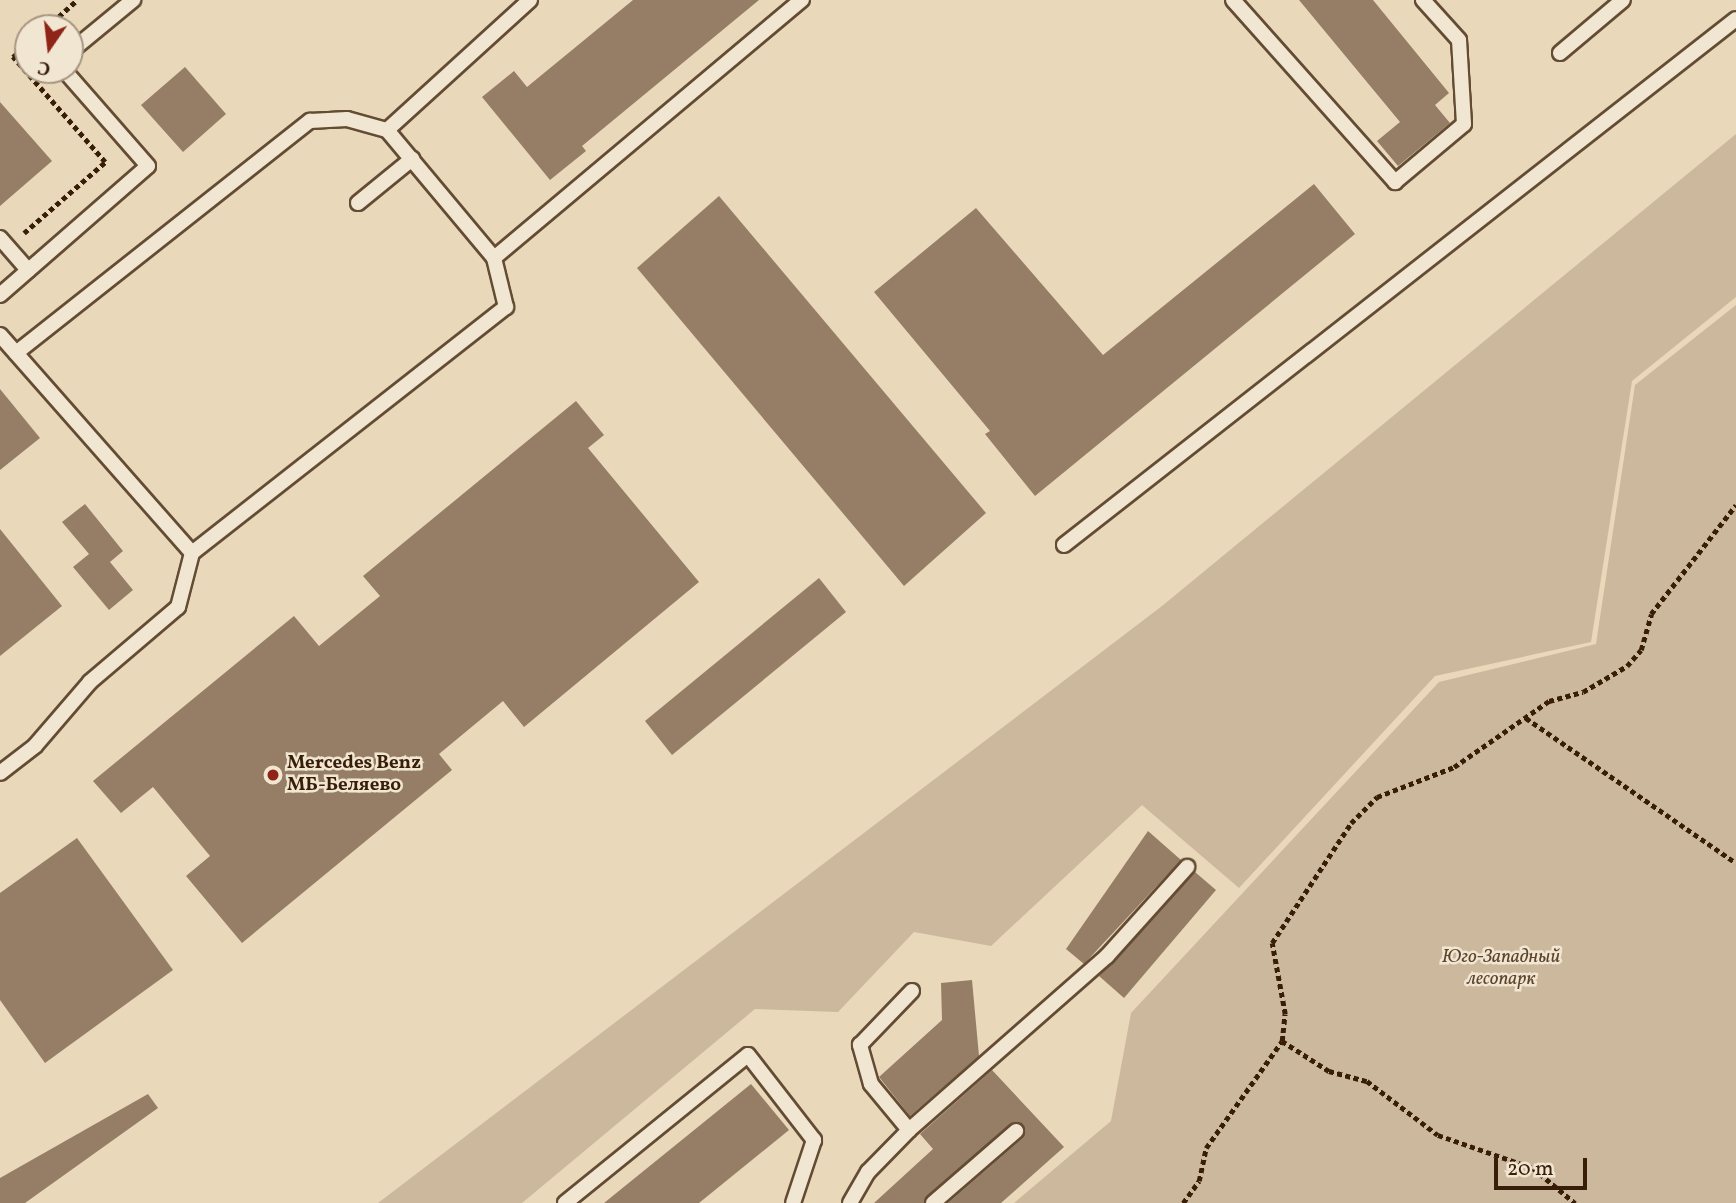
<!DOCTYPE html>
<meta charset="utf-8">
<style>
body{margin:0}
#map{position:relative;width:1736px;height:1203px;overflow:hidden;background:#ead8ba;font-family:Vollkorn,serif}
div>[style]{position:absolute}
[style*='--x']{left:calc(var(--x)*1px);top:calc(var(--y)*1px);width:calc(var(--w)*1px);rotate:calc(var(--a)*1deg)}
.green>*{inset:0;background:#ccb89c}
.building>*{inset:0;background:#957e65}
.path>*{height:4.5px;margin-top:-2.25px;transform-origin:0;background:repeating-linear-gradient(90deg,#381d08 0 5px,transparent 0 8.5px)}
.roads{filter:drop-shadow(2px 0 #644c34) drop-shadow(-2px 0 #644c34) drop-shadow(0 2px #644c34) drop-shadow(0 -2px #644c34)}
.service>*{height:14px;margin:-7px;padding:0 7px;transform-origin:7px;border-radius:7px;background:#f1e6d2}
.dots>*{width:19px;height:19px;translate:-50% -50%;box-sizing:border-box;border:4px solid #f1e6d2;border-radius:50%}
span{translate:-50% -50%;white-space:nowrap;text-align:center;line-height:1.15;-webkit-text-stroke:5px #f1e6d2;paint-order:stroke}
.poi-label{font-size:19px;color:#381d08;font-weight:700}
.left{translate:0 -50%;text-align:left}
.park-label{font-size:19px;color:#5d442d;font-style:italic}
.north{position:absolute;left:14px;top:14px;width:70px;height:70px;box-sizing:border-box;background:#f1e6d2;border:2px solid #a79681;border-radius:50%;rotate:194deg;font-size:19px;font-weight:700;line-height:28px;text-align:center;color:#381d08}
.north::after{content:'';display:block;margin:auto;width:24px;height:32px;background:#8f2418;clip-path:polygon(50% 0,100% 100%,50% 72%,0 100%)}
.scale{position:absolute;left:1494px;top:1158px;width:93px;height:32px;box-sizing:border-box;border:4px solid #381d08;border-top:0;padding-left:9px;font-size:21px;line-height:24px;white-space:nowrap;color:#381d08;-webkit-text-stroke:5px #f1e6d2;paint-order:stroke}
</style>
<div id="map">
<div class="green">
<div style="clip-path:polygon(1736px 134px,1736px 297px,1632px 381px,1591px 642px,1435px 676px,1239px 888px,1142px 805px,991px 946px,914px 932px,838px 1012px,755px 1009px,522px 1203px,378px 1203px,1162px 606px)"></div>
<div style="clip-path:polygon(1736px 305px,1736px 1203px,1014px 1203px,1111px 1121px,1131px 1013px,1439px 682px,1596px 644px,1635px 385px)"></div>
</div>
<div class="building">
<div style="clip-path:polygon(633px 0,759px 0,582px 146px,586px 151px,550px 180px,482px 97px,514px 71px,527px 87px)"></div>
<div style="clip-path:polygon(1299px 0,1373px 0,1449px 93px,1435px 105px,1450px 123px,1398px 166px,1377px 141px,1400px 122px)"></div>
<div style="clip-path:polygon(185px 67px,226px 114px,183px 152px,141px 105px)"></div>
<div style="clip-path:polygon(0 102px,52px 161px,0 206px)"></div>
<div style="clip-path:polygon(1314px 184px,1355px 234px,1035px 496px,985px 434px,990px 431px,874px 292px,976px 208px,1103px 355px)"></div>
<div style="clip-path:polygon(719px 196px,986px 513px,904px 586px,637px 268px)"></div>
<div style="clip-path:polygon(0 389px,40px 438px,0 470px)"></div>
<div style="clip-path:polygon(576px 401px,604px 435px,588px 448px,699px 582px,524px 727px,503px 701px,439px 754px,452px 770px,242px 943px,186px 876px,210px 856px,153px 787px,121px 813px,93px 781px,294px 616px,319px 646px,380px 596px,363px 576px)"></div>
<div style="clip-path:polygon(85px 504px,123px 551px,110px 562px,133px 590px,109px 610px,73px 567px,89px 554px,62px 522px)"></div>
<div style="clip-path:polygon(0 529px,62px 606px,0 656px)"></div>
<div style="clip-path:polygon(819px 578px,846px 612px,672px 755px,645px 721px)"></div>
<div style="clip-path:polygon(1148px 831px,1181px 860px,1084px 964px,1066px 949px)"></div>
<div style="clip-path:polygon(77px 838px,173px 970px,45px 1063px,0 1000px,0 893px)"></div>
<div style="clip-path:polygon(1195px 872px,1216px 890px,1124px 998px,1099px 976px)"></div>
<div style="clip-path:polygon(972px 980px,979px 1056px,910px 1116px,879px 1077px,942px 1020px,941px 983px)"></div>
<div style="clip-path:polygon(992px 1070px,1064px 1147px,1001px 1203px,948px 1203px,1023px 1138px,1024px 1125px,1014px 1122px,924px 1203px,874px 1203px,933px 1149px,920px 1134px)"></div>
<div style="clip-path:polygon(751px 1084px,789px 1130px,699px 1203px,604px 1203px)"></div>
<div style="clip-path:polygon(148px 1094px,158px 1108px,25px 1203px,0 1203px,0 1178px)"></div>
</div>
<div class="path">
<div style="--x:46;--y:28;--w:42;--a:-42.1"></div>
<div style="--x:24;--y:233;--w:108;--a:-41.2"></div>
<div style="--x:105;--y:162;--w:140;--a:-131.2"></div>
<div style="--x:13;--y:57;--w:21;--a:-43"></div>
<div style="--x:1526;--y:718;--w:255;--a:34.6"></div>
<div style="--x:1282;--y:1041;--w:56;--a:32.6"></div>
<div style="--x:1329;--y:1071;--w:39;--a:15"></div>
<div style="--x:1367;--y:1081;--w:89;--a:37.3"></div>
<div style="--x:1438;--y:1135;--w:101;--a:19.2"></div>
<div style="--x:1533;--y:1168;--w:55;--a:39.8"></div>
<div style="--x:1183;--y:1203;--w:27;--a:-54"></div>
<div style="--x:1199;--y:1181;--w:34;--a:-78"></div>
<div style="--x:1206;--y:1148;--w:131;--a:-54.6"></div>
<div style="--x:1282;--y:1041;--w:27;--a:-84"></div>
<div style="--x:1285;--y:1014;--w:72;--a:-100.4"></div>
<div style="--x:1272;--y:943;--w:144;--a:-56.6"></div>
<div style="--x:1351;--y:823;--w:37;--a:-45"></div>
<div style="--x:1377;--y:797;--w:83;--a:-21.3"></div>
<div style="--x:1454;--y:767;--w:116;--a:-34.8"></div>
<div style="--x:1549;--y:701;--w:35;--a:-15"></div>
<div style="--x:1583;--y:692;--w:51;--a:-30.6"></div>
<div style="--x:1627;--y:666;--w:21;--a:-49"></div>
<div style="--x:1641;--y:650;--w:37;--a:-74"></div>
<div style="--x:1651;--y:614;--w:138;--a:-52.1"></div>
</div>
<div class="roads">
<div class="service">
<div style="--x:530;--y:0;--w:193;--a:137.7"></div>
<div style="--x:387;--y:130;--w:167;--a:50.1"></div>
<div style="--x:494;--y:258;--w:402;--a:-40"></div>
<div style="--x:1233;--y:0;--w:244;--a:48.3"></div>
<div style="--x:1395;--y:182;--w:90;--a:-40"></div>
<div style="--x:1464;--y:124;--w:84;--a:-93.4"></div>
<div style="--x:1459;--y:40;--w:54;--a:-132"></div>
<div style="--x:70;--y:52;--w:82;--a:-39.5"></div>
<div style="--x:1560;--y:53;--w:82;--a:-40.1"></div>
<div style="--x:358;--y:203;--w:70;--a:-39.2"></div>
<div style="--x:0;--y:238;--w:43;--a:48.8"></div>
<div style="--x:0;--y:295;--w:196;--a:-41.1"></div>
<div style="--x:148;--y:166;--w:128;--a:-131.2"></div>
<div style="--x:0;--y:335;--w:290;--a:48.6"></div>
<div style="--x:192;--y:553;--w:56;--a:104.5"></div>
<div style="--x:178;--y:607;--w:116;--a:139.6"></div>
<div style="--x:90;--y:682;--w:84;--a:130.7"></div>
<div style="--x:35;--y:746;--w:44;--a:142.4"></div>
<div style="--x:16;--y:353;--w:375;--a:-38.3"></div>
<div style="--x:310;--y:121;--w:37;--a:-3"></div>
<div style="--x:347;--y:119;--w:41;--a:15.4"></div>
<div style="--x:1064;--y:545;--w:853;--a:-38.05"></div>
<div style="--x:192;--y:553;--w:399;--a:-38.1"></div>
<div style="--x:506;--y:307;--w:50;--a:-103.8"></div>
<div style="--x:909;--y:1130;--w:60;--a:-129.6"></div>
<div style="--x:871;--y:1084;--w:41;--a:-105.8"></div>
<div style="--x:860;--y:1045;--w:75;--a:-46.1"></div>
<div style="--x:565;--y:1203;--w:235;--a:-39"></div>
<div style="--x:748;--y:1055;--w:108;--a:52.2"></div>
<div style="--x:814;--y:1140;--w:66;--a:108.4"></div>
<div style="--x:850;--y:1203;--w:36;--a:-60"></div>
<div style="--x:868;--y:1172;--w:59;--a:-45.7"></div>
<div style="--x:909;--y:1130;--w:264;--a:-41.3"></div>
<div style="--x:1107;--y:956;--w:120;--a:-48"></div>
<div style="--x:933;--y:1203;--w:110;--a:-40.9"></div>
</div>
</div>
<div class="dots">
<div style="left:273px;top:775px;background:#8f2418"></div>
</div>
<div class="poi-label">
<span class="left" style="left:287px;top:775px">Mercedes Benz<br>МБ-Беляево</span>
</div>
<div class="park-label">
<span style="left:1501px;top:969px">Юго-Западный<br>лесопарк</span>
</div>
<div class="north">С</div>
<div class="scale">20 m</div>
</div>
